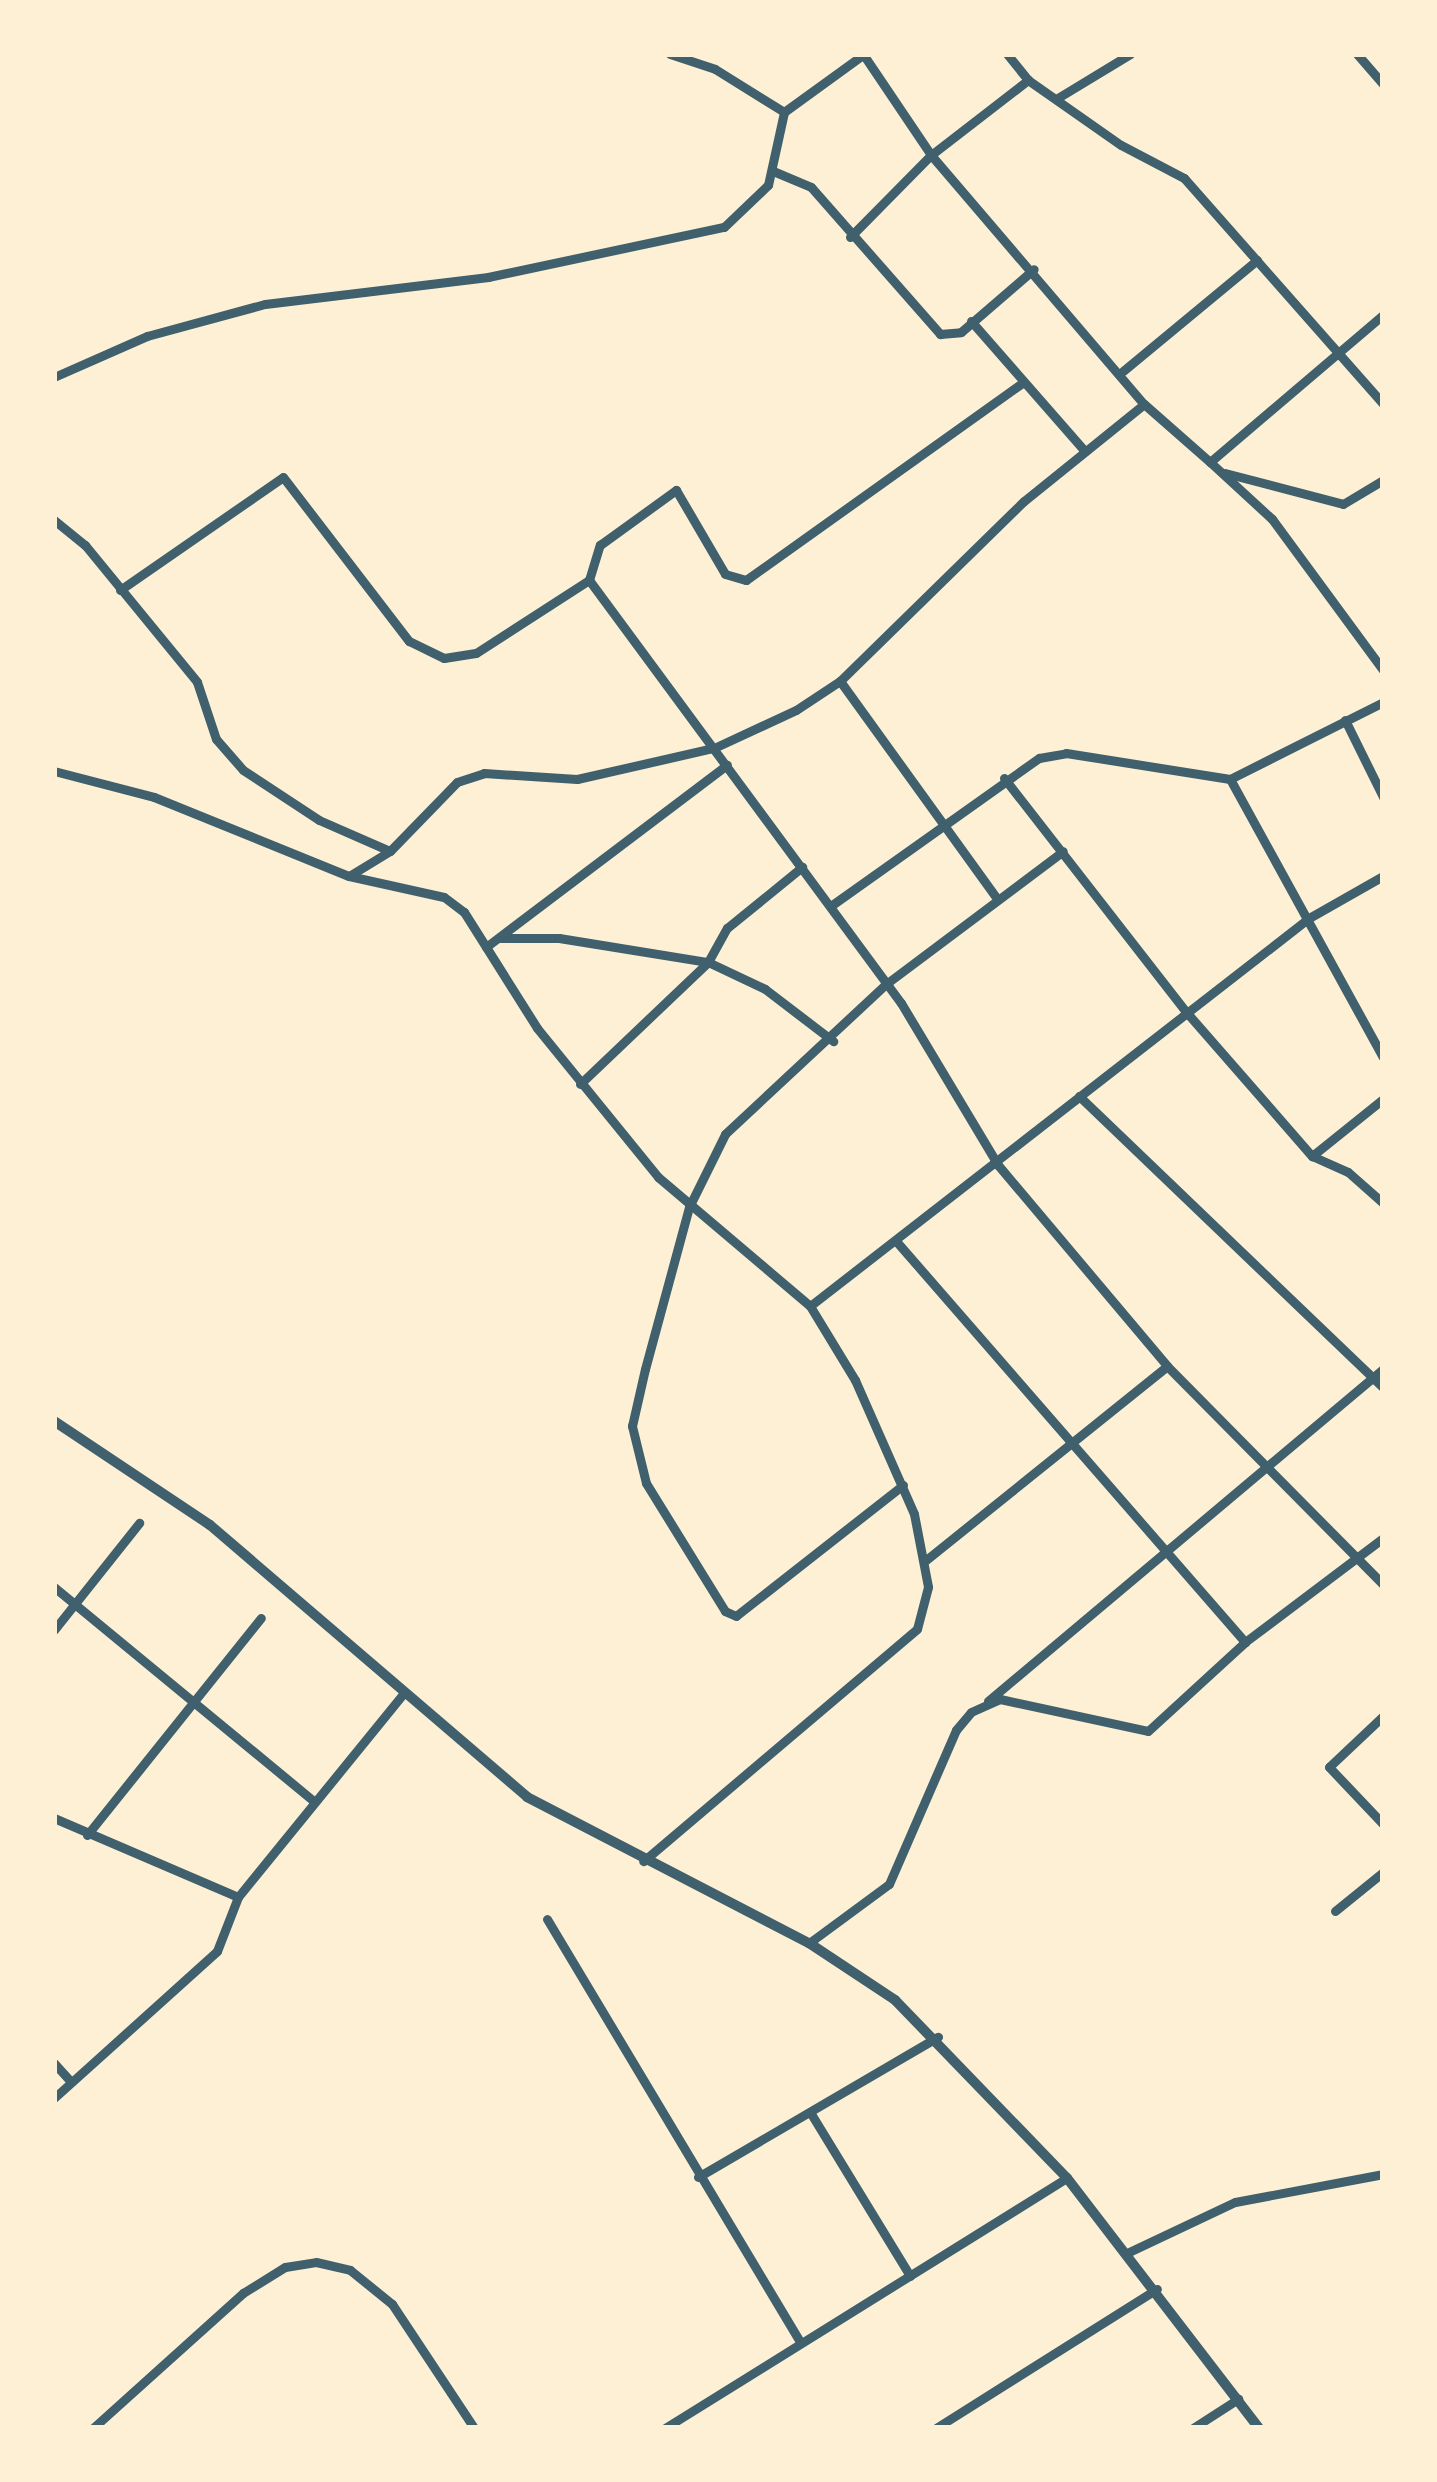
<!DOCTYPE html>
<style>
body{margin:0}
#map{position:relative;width:1437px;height:2482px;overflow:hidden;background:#fdf0d5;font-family:Karla,sans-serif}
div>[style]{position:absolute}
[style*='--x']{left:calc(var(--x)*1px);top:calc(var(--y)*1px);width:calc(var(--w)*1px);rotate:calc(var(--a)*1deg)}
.minor>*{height:9px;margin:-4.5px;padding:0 4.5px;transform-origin:4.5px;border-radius:4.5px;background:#3f606c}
.tertiary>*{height:10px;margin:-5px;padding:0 5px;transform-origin:5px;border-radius:5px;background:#3f606c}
span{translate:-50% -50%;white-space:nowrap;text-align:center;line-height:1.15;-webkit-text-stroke:10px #fdf0d5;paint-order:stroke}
.frame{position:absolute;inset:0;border:57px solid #fdf0d5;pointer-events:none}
</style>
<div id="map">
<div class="minor">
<div style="--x:670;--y:54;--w:47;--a:18.4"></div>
<div style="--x:715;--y:69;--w:81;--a:31.9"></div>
<div style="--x:863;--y:54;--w:122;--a:56"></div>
<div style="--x:931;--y:155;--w:328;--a:49.5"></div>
<div style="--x:1144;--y:404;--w:88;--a:41.3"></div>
<div style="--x:1210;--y:462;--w:227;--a:-40.4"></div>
<div style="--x:1007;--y:54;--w:33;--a:51"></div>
<div style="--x:1028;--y:80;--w:113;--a:35"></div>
<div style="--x:1121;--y:145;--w:71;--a:27.6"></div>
<div style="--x:1184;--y:178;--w:301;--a:48.6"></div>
<div style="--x:1357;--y:54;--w:40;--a:49"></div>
<div style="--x:1056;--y:99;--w:87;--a:-31.3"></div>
<div style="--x:773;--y:171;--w:41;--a:22.8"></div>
<div style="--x:811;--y:187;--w:196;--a:48.7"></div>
<div style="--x:940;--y:334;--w:21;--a:-5"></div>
<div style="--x:961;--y:332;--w:96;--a:-40.8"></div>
<div style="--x:850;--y:237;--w:115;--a:-45.4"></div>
<div style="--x:931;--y:155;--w:123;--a:-37.7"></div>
<div style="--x:971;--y:321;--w:173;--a:48.8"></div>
<div style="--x:1123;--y:371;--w:174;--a:-39.6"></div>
<div style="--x:54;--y:377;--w:102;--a:-23.8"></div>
<div style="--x:147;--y:336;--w:122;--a:-15.2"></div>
<div style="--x:265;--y:304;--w:225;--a:-6.9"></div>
<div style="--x:488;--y:277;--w:241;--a:-12"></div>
<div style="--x:724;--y:227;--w:61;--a:-43.7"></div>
<div style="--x:768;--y:185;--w:75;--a:-77.6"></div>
<div style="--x:784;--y:112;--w:99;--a:-35.9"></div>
<div style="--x:1210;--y:462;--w:84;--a:42.6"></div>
<div style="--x:1272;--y:519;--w:187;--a:53.7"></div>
<div style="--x:1225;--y:473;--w:122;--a:14.7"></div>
<div style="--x:1343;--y:504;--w:47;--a:-31"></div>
<div style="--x:54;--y:520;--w:40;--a:39"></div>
<div style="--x:85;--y:545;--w:177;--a:50.7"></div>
<div style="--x:197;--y:682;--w:60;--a:71.6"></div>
<div style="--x:216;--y:739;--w:41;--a:48.9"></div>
<div style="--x:243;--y:770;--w:91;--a:33.3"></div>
<div style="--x:319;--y:820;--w:77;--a:23.6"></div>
<div style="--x:589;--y:580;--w:37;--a:-73"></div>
<div style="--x:600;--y:545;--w:94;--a:-35.9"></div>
<div style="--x:676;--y:490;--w:97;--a:59.7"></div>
<div style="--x:725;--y:574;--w:22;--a:16"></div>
<div style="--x:746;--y:580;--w:341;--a:-35.5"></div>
<div style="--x:120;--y:590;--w:198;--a:-34.7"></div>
<div style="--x:283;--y:477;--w:207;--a:52.5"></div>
<div style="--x:409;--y:641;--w:39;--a:26"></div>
<div style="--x:444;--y:658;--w:32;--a:-9"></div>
<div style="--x:476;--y:653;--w:135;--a:-32.9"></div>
<div style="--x:589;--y:580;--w:526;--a:53.59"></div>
<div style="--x:901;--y:1003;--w:189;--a:59.1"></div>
<div style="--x:998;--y:1165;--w:263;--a:49.9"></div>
<div style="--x:1167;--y:1366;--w:307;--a:45.3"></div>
<div style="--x:840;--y:681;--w:265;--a:54.2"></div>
<div style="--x:1345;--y:720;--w:86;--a:63.7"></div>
<div style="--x:54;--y:771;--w:103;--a:14.6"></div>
<div style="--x:154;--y:797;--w:210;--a:22.1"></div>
<div style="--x:349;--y:876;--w:48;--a:-31.4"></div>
<div style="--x:390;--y:851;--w:96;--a:-45.8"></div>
<div style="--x:457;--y:782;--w:28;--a:-18"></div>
<div style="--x:484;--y:773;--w:93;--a:3.7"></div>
<div style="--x:577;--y:779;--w:140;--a:-12.8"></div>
<div style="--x:714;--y:748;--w:90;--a:-24.9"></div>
<div style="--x:796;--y:710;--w:53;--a:-33.4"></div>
<div style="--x:840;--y:681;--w:257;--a:-44.4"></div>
<div style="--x:1024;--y:501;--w:154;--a:-38.9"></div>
<div style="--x:1004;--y:778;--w:299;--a:52.1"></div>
<div style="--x:1188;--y:1014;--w:189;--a:48.9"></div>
<div style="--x:1312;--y:1156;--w:39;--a:24"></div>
<div style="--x:1348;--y:1172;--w:47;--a:41.5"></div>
<div style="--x:1230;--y:779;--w:317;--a:61.2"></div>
<div style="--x:349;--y:876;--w:97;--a:12.5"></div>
<div style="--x:444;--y:897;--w:25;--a:37"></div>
<div style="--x:464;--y:912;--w:137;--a:57.8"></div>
<div style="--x:537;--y:1028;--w:192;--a:50.9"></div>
<div style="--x:658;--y:1177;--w:199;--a:40.3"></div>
<div style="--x:810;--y:1306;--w:87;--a:58.7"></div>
<div style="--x:855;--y:1380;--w:146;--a:66.2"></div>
<div style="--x:914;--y:1514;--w:74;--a:79.1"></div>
<div style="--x:928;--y:1587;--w:43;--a:104.7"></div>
<div style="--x:917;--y:1629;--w:359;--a:139.7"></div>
<div style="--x:832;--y:905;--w:254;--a:-35.4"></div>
<div style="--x:1039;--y:758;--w:27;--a:-10"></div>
<div style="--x:1066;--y:753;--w:166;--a:9"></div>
<div style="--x:1230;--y:779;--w:171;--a:-26.7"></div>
<div style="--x:499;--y:938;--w:60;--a:0"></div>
<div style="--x:559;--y:938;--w:151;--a:9.2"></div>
<div style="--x:708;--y:962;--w:63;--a:25.3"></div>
<div style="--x:765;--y:989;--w:86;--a:37.4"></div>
<div style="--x:486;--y:947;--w:302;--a:-37.1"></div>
<div style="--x:580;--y:1084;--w:177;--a:-43.6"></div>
<div style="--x:708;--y:962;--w:39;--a:-61"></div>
<div style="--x:727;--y:928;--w:97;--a:-39.1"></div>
<div style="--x:1079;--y:1096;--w:422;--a:43.8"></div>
<div style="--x:1312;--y:1156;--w:91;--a:-38.8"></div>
<div style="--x:896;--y:1241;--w:532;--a:48.97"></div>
<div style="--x:810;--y:1306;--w:632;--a:-37.87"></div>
<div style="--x:1309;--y:918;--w:85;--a:-29.6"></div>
<div style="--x:903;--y:1485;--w:212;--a:141.9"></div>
<div style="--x:736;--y:1616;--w:12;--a:-156"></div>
<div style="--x:725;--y:1611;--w:150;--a:-121.7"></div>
<div style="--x:646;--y:1483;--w:59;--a:-103.8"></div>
<div style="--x:632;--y:1426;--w:58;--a:-77.2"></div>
<div style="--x:645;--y:1369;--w:168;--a:-74.8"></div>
<div style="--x:689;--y:1207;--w:81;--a:-63.7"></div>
<div style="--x:725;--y:1134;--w:220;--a:-43"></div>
<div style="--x:886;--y:984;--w:221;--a:-36.9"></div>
<div style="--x:926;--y:1560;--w:309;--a:-38.8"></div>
<div style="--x:54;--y:1587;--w:337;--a:39.5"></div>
<div style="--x:54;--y:1630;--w:137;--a:-51.5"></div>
<div style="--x:988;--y:1701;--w:516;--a:-40.05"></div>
<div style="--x:1383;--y:1716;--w:74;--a:136.6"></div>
<div style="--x:1329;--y:1767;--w:79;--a:46.5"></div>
<div style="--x:54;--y:1818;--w:200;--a:23.2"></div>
<div style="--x:87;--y:1835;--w:278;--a:-51.3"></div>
<div style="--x:1335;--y:1911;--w:62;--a:-39.1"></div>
<div style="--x:547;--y:1919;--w:494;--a:59.1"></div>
<div style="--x:809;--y:1943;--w:99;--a:-36.4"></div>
<div style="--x:889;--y:1884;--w:168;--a:-66.5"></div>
<div style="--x:956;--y:1730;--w:23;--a:-50"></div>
<div style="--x:971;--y:1712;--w:32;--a:-24"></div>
<div style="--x:1000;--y:1699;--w:151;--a:12.2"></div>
<div style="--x:1148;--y:1731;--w:132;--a:-42.5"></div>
<div style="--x:1245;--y:1642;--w:173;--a:-37"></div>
<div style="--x:54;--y:2063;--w:25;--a:48"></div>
<div style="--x:54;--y:2098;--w:219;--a:-42"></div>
<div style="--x:217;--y:1951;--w:58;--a:-68.7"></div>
<div style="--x:238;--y:1897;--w:260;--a:-50.9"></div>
<div style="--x:810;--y:2112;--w:192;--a:58.6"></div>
<div style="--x:698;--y:2177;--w:278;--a:-30.3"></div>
<div style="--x:1129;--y:2252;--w:117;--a:-25.3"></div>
<div style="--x:1235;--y:2202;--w:151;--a:-10.7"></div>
<div style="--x:93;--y:2428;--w:202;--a:-42"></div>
<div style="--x:243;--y:2293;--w:49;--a:-31.8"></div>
<div style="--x:285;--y:2267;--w:31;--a:-9"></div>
<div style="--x:316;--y:2262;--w:35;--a:13"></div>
<div style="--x:350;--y:2270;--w:54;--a:39"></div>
<div style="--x:392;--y:2304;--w:149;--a:56.5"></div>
<div style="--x:665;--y:2428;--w:473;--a:-31.9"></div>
<div style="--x:936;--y:2428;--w:261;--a:-32.2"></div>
<div style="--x:1193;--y:2428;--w:54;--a:-32.8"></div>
</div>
<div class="tertiary">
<div style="--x:54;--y:1421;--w:187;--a:33.7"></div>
<div style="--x:210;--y:1525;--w:418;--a:40.6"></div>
<div style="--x:527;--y:1797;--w:318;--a:27.4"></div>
<div style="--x:809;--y:1943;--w:103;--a:33.5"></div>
<div style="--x:895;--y:2000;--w:248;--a:46"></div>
<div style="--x:1067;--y:2178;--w:315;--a:52.5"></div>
</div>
<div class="frame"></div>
</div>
